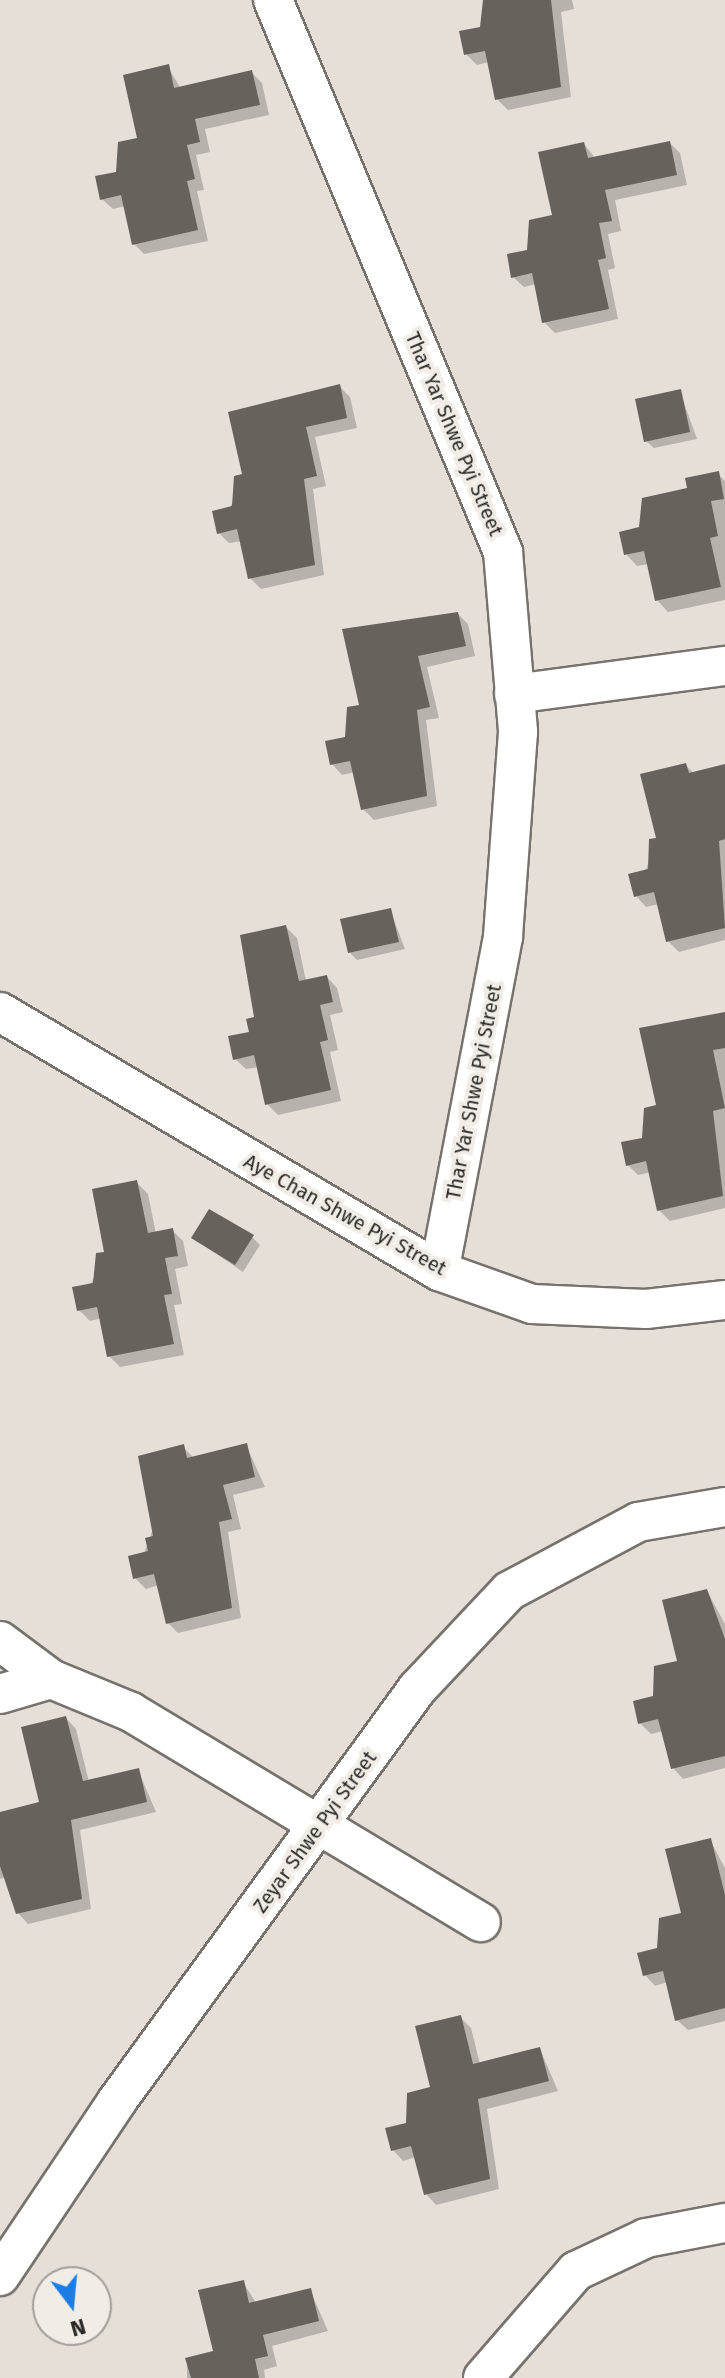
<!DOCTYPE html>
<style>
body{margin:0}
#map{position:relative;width:725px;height:2378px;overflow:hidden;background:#e5dfd8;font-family:"Fira Sans",sans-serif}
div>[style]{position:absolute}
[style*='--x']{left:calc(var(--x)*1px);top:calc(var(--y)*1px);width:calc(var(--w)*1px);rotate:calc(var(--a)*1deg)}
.shadow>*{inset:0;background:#0003}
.building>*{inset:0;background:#67625c}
.roads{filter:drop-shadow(2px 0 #77726c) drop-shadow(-2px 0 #77726c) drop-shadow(0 2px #77726c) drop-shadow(0 -2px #77726c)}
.minor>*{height:38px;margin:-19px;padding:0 19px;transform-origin:19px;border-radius:19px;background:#fff}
span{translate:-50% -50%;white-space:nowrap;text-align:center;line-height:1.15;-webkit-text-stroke:8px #f2ece6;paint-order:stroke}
.street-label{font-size:20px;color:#2a2826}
.north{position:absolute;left:32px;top:2266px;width:80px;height:80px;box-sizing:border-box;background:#f2ece6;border:2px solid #a29e99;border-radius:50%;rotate:164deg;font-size:22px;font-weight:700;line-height:32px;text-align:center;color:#2a2826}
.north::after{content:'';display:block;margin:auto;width:28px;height:36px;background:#1b7ee7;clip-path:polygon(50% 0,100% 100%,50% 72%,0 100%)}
</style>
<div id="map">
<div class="shadow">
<div style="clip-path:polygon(484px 0,572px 0,574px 9px,561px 12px,571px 97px,508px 110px,497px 99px,489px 62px,477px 65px,466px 54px,482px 29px)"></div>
<div style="clip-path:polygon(168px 67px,181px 89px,252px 73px,262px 83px,269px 115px,205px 129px,210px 152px,196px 155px,204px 190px,197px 191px,208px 241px,144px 254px,134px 244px,125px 206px,113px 209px,102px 199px,139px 139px)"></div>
<div style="clip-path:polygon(670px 143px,680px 153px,687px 185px,615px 200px,621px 231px,608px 234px,615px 268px,608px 270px,618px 319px,555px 333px,544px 322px,536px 284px,524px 287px,513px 277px,554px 216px,584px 144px,595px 158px)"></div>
<div style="clip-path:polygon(339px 386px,350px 397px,357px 428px,315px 437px,326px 486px,313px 489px,324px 575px,261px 589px,250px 578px,242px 541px,229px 543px,219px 533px,244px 476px)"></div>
<div style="clip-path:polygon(680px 392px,697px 439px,654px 448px,646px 441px)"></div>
<div style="clip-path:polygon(718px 474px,725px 481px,725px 600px,668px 612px,657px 600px,649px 564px,637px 566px,626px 554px,641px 529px)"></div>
<div style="clip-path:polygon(458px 614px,468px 624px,475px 656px,427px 667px,439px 718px,426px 720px,437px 806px,374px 820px,363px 809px,355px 772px,342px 775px,332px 764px,361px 706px)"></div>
<div style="clip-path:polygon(685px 765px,694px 773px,725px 766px,725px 940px,679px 952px,668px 941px,659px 904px,646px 907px,636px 896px)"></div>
<div style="clip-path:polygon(390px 910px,405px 949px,357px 960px,349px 952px)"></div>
<div style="clip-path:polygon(286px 927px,297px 938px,306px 981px,327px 977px,337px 988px,343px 1012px,330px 1015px,338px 1050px,330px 1052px,341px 1101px,278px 1115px,267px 1104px,259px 1067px,246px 1069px,235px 1059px,251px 1033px)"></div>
<div style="clip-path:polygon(725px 1014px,725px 1208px,670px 1221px,659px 1210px,651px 1172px,638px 1175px,628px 1165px)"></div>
<div style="clip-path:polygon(137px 1183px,148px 1194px,156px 1234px,172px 1230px,183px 1241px,188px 1266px,175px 1269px,182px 1304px,174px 1305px,184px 1355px,120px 1367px,109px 1356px,102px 1318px,90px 1321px,79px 1310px)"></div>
<div style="clip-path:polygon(252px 1237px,260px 1245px,243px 1272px,193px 1238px)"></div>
<div style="clip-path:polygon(246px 1445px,265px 1487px,233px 1495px,241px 1529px,228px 1532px,241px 1618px,178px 1633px,168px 1623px,159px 1585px,146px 1589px,135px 1578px,183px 1447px,194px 1458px)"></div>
<div style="clip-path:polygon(707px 1591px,725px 1624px,725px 1768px,683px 1779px,673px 1768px,663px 1731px,651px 1734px,640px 1723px,679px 1662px)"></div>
<div style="clip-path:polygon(66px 1718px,76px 1729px,89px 1782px,138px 1770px,156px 1812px,80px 1830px,91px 1909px,28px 1924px,18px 1913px,9px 1876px,0 1879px,0 1843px,42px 1804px)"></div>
<div style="clip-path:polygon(710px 1840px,725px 1868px,725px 2021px,688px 2030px,677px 2020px,668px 1982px,655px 1986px,645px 1975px,683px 1914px)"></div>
<div style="clip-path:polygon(460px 2017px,471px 2028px,480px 2064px,540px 2049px,558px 2091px,487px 2109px,499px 2189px,436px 2205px,426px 2194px,416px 2157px,403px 2161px,393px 2150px,433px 2088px)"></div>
<div style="clip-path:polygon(243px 2282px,256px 2303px,310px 2290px,328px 2331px,272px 2346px,277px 2366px,264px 2370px,265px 2378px,187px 2378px,187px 2360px,215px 2353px)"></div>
</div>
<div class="building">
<div style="clip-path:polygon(483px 0,551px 0,561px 87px,495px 100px,485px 51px,464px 55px,459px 31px,480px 27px)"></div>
<div style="clip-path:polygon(169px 64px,174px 88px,252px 70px,260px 105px,195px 119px,200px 142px,187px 145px,195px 179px,187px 181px,198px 230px,132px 245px,121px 195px,100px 200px,95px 176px,116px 172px,118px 142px,137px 138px,123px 75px)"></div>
<div style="clip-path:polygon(670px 141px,677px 175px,605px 190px,612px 221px,599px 223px,606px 258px,598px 260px,609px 309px,542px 323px,532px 273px,511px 278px,507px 254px,527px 250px,529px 220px,552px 215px,538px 152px,584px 142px,588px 158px)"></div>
<div style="clip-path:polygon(340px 384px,347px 418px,306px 427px,317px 476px,304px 479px,315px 565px,248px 579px,237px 529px,217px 534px,212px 511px,232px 506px,234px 476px,242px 474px,228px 412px)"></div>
<div style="clip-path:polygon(681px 389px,690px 432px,644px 442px,635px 399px)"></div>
<div style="clip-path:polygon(719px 471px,724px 499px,711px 501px,718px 536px,710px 538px,721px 587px,655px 601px,644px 551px,624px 555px,619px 532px,639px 527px,642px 498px,687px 488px,685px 478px)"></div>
<div style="clip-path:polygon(458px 612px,466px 646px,418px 656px,430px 707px,417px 710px,427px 796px,361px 810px,350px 761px,330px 765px,325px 741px,345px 737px,347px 707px,359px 705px,342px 629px)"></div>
<div style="clip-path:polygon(686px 763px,689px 773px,725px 764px,725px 839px,719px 841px,725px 928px,666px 942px,654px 892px,634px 897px,628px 874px,648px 869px,649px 839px,656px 838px,640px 774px)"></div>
<div style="clip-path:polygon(391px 908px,399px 942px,348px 953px,340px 919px)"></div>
<div style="clip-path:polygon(286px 925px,299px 981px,327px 975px,333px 1002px,320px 1005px,328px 1040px,320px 1042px,331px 1090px,265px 1105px,254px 1055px,233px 1060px,228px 1036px,249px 1032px,246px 1019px,254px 1017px,240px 935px)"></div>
<div style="clip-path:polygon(725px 1012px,725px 1048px,713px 1050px,725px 1108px,713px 1111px,723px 1196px,657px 1211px,646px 1161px,626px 1166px,621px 1142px,642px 1138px,644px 1108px,656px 1105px,639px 1028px)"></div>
<div style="clip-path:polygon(137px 1180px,148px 1233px,173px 1228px,178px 1256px,165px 1258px,172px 1294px,164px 1295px,174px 1344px,107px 1357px,97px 1307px,77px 1311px,72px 1287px,93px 1283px,96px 1253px,104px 1252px,92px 1189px)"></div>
<div style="clip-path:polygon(209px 1209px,254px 1235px,235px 1265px,191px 1238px)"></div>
<div style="clip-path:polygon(247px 1443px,255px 1477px,223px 1485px,232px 1519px,219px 1522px,232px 1608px,166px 1624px,154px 1574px,133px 1579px,128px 1556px,148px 1551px,145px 1538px,153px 1536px,138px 1456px,184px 1444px,187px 1458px)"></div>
<div style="clip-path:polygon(707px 1589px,725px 1639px,725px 1756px,671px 1769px,658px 1719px,638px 1724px,633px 1701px,653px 1696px,654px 1666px,677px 1661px,662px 1600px)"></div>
<div style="clip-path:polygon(66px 1716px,83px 1781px,139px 1768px,147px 1802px,71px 1820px,82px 1899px,16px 1914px,0 1866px,0 1812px,39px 1802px,21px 1727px)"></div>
<div style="clip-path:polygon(711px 1838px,725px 1895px,725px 2008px,675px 2021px,663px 1971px,643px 1976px,637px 1953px,657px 1948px,659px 1918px,681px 1913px,665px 1849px)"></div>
<div style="clip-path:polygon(461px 2015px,473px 2064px,540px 2047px,549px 2081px,478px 2099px,490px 2179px,424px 2195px,411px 2146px,391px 2151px,385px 2128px,406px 2123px,407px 2093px,430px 2087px,415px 2026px)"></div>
<div style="clip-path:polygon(244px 2280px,249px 2303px,311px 2288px,319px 2321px,263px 2335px,268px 2356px,255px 2359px,259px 2378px,191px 2378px,185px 2358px,213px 2351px,198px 2290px)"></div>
</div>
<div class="roads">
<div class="minor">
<div style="--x:273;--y:0;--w:598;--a:67.38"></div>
<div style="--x:503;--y:552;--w:181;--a:85.2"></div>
<div style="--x:518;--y:732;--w:206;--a:94.2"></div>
<div style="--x:503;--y:937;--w:340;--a:100.8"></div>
<div style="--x:514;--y:694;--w:213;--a:-7.6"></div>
<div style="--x:0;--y:1012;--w:510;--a:30.54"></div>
<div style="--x:439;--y:1271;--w:99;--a:19.5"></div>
<div style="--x:532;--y:1304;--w:114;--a:2.5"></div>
<div style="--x:646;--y:1309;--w:80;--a:-6.5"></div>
<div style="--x:0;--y:1641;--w:64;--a:36.7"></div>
<div style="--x:0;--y:1694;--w:53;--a:-16.4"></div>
<div style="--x:51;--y:1679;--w:87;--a:22.4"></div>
<div style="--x:131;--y:1712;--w:408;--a:31"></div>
<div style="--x:0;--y:2276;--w:211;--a:-56.2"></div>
<div style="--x:117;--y:2101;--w:510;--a:-53.94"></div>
<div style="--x:417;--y:1689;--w:134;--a:-46.8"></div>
<div style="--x:509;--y:1591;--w:146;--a:-28.1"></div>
<div style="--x:638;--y:1522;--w:88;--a:-9.8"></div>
<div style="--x:483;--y:2378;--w:142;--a:-49"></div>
<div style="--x:576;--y:2271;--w:77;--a:-25.2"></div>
<div style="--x:646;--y:2238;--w:80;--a:-10.8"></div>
</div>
</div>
<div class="street-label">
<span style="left:454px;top:434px;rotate:67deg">Thar Yar Shwe Pyi Street</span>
<span style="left:474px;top:1092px;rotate:-79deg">Thar Yar Shwe Pyi Street</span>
<span style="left:345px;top:1215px;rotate:29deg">Aye Chan Shwe Pyi Street</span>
<span style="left:315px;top:1832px;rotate:-54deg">Zeyar Shwe Pyi Street</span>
</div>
<div class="north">N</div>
</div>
